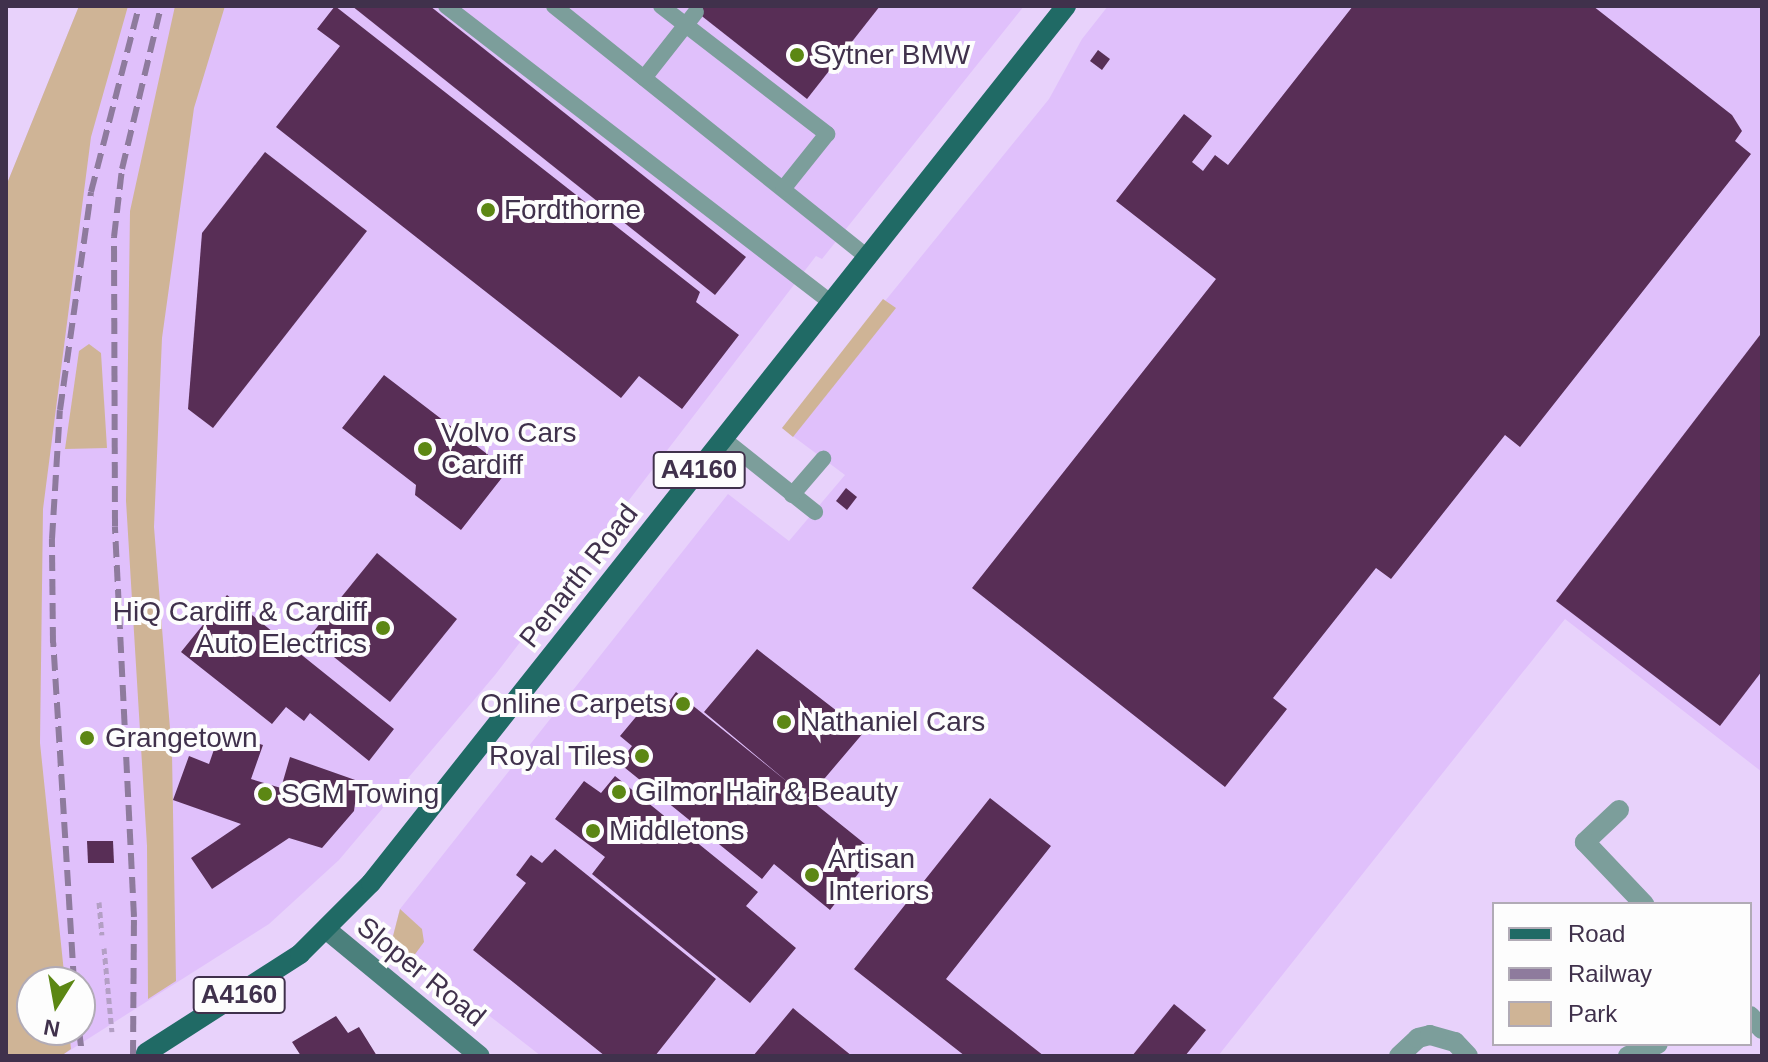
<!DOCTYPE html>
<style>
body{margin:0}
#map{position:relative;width:1768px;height:1062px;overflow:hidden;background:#e8d2fb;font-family:Helvetica,sans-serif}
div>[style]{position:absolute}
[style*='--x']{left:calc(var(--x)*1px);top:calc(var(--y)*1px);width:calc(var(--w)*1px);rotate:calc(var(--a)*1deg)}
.built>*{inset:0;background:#e0c0fb}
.green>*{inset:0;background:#cfb496}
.building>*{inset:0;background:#582e56}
.path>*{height:5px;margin-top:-2.5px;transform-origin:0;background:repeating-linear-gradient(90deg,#b39fc4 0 6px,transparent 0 10px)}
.lane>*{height:16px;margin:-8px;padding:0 8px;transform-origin:8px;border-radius:8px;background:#7c9e9b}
.street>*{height:20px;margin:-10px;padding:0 10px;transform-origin:10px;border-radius:10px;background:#7c9e9b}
.secondary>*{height:20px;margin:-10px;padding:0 10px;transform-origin:10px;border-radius:10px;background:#4b807c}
.primary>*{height:20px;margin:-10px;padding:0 10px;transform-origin:10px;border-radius:10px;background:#206a65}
.rail>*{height:6px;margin-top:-3px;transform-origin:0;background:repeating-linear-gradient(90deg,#8e7b9d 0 16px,transparent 0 24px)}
.dots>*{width:22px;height:22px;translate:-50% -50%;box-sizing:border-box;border:4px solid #fdfdfd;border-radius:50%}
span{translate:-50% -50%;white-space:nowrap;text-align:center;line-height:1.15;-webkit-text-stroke:8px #fdfdfd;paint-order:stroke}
.shield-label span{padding:2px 6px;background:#fdfdfd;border:2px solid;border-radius:6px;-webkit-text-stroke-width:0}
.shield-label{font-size:26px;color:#40314c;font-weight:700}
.poi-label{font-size:28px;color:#40314c}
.left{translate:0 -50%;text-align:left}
.right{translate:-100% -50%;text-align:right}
.street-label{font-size:28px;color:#40314c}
.frame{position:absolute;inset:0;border:8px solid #40314c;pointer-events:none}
.legend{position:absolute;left:1492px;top:902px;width:260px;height:144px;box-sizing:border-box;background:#fdfdfd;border:2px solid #b1abb6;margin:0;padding:10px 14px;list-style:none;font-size:24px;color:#40314c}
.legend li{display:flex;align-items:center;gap:16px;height:40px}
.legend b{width:40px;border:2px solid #b1abb6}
.north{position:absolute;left:16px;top:966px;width:80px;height:80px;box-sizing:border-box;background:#fdfdfd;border:2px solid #b1abb6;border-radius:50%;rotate:191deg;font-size:22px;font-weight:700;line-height:32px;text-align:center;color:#40314c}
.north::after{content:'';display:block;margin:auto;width:28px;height:36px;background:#5c8714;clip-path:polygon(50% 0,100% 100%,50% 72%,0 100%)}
</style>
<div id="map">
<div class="built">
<div style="clip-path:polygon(evenodd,79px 6px,1024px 6px,822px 259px,816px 256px,495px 675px,339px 860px,269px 924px,61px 1056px,29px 1056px,6px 186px,79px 6px,32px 982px,80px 982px,80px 1030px,32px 1030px,32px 982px)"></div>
<div style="clip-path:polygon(1108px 6px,1762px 6px,1762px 772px,1565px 619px,1218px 1056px,541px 1056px,392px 940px,400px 909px,728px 494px,789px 541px,845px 475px,782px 428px,1049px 99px,1082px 39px)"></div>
</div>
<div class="green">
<div style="clip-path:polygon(79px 6px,128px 6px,91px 137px,43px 509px,40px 743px,65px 982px,32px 982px,32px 1030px,69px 1030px,71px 1049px,61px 1056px,6px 1056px,6px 186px)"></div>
<div style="clip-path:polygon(175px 6px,225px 6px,194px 108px,162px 338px,154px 527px,172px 754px,176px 981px,148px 999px,147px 846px,126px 501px,130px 211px)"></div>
<div style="clip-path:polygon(883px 299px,896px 308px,793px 437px,782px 428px)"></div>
<div style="clip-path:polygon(89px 344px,101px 353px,107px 448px,65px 449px,79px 351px)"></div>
<div style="clip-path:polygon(400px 909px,422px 929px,424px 942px,413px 957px,392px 940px)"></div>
</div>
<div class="building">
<div style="clip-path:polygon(335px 6px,700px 292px,696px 302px,739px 335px,682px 409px,639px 376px,621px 398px,276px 127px,340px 46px,317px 29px)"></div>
<div style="clip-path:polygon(352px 6px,430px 6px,746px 257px,715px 295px)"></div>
<div style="clip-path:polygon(689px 6px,880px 6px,807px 99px)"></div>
<div style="clip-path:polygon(1353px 6px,1593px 6px,1732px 115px,1742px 131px,1735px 141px,1751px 154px,1520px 447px,1505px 435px,1391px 579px,1376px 568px,1273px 698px,1287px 709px,1225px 787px,972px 588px,1216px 279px,1116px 201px,1184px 114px,1212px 136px,1192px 162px,1203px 171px,1215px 155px,1228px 165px)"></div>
<div style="clip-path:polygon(1098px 50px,1110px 59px,1102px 70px,1090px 61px)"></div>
<div style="clip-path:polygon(265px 152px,367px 231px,213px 428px,188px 409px,202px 233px)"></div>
<div style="clip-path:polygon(1760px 335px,1762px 671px,1720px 726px,1556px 601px)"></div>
<div style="clip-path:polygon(384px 375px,508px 470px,461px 530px,415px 495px,416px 485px,342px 428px)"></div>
<div style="clip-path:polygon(846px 488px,857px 497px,847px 510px,836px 501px)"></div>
<div style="clip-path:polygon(377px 553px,457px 619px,390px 702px,309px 637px)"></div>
<div style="clip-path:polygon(227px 595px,394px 729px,369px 761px,310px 713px,304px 721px,286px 707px,272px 724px,181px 652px)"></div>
<div style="clip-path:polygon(757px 649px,864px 732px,808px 798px,875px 852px,830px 910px,774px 864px,762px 879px,619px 763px,632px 746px,620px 736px,650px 700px,663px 710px,676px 692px,790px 784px,704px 712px)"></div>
<div style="clip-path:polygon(220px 732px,263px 745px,251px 779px,281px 788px,290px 757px,358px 781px,354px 811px,322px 848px,289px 838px,212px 889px,191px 858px,241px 824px,173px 800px,189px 756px,209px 764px)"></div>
<div style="clip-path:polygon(615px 776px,758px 892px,746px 906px,796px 948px,750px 1003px,592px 874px,605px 857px,555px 819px,584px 781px,601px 793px)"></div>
<div style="clip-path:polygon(990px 798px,1051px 846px,946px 979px,1044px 1056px,965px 1056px,854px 969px)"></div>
<div style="clip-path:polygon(87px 841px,113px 841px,114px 863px,88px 863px)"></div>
<div style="clip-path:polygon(555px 849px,716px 979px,655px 1056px,605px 1056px,473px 950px,526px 883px,516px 875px,531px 855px,542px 863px)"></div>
<div style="clip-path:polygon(1174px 1004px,1206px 1030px,1185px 1056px,1132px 1056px)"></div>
<div style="clip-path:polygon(793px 1008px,800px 1014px,852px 1056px,753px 1056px)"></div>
<div style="clip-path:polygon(336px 1016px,348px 1033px,359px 1027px,377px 1056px,301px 1056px,292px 1042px)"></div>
</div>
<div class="path">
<div style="--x:99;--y:902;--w:33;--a:85"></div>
<div style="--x:104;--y:948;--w:84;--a:84.6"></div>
</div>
<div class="lane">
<div style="--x:446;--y:6;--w:488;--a:37.6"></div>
<div style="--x:554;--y:6;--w:403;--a:38.7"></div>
<div style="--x:661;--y:6;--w:210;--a:37.6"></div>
<div style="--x:827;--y:134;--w:70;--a:128.7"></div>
<div style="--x:644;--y:78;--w:84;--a:-51.8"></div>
<div style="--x:726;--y:441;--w:114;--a:38.6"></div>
<div style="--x:792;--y:495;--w:48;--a:-49.3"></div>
</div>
<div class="street">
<div style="--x:1619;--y:810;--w:47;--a:136.7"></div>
<div style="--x:1585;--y:842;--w:86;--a:46.4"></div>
<div style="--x:1750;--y:1016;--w:18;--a:47"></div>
<div style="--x:1399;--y:1056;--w:26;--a:-43"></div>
<div style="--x:1418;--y:1038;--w:12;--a:-14"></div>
<div style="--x:1430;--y:1035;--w:26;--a:16"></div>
<div style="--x:1455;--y:1042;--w:19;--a:47"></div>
<div style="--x:1628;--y:1056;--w:32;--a:-22"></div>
</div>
<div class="secondary">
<div style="--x:327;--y:930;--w:198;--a:39.5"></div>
</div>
<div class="primary">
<div style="--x:146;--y:1053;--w:183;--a:-32.7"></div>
<div style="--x:300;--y:954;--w:100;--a:-45"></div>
<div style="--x:371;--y:883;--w:1119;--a:-51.6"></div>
</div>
<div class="rail">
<div style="--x:74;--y:982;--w:340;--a:-93.5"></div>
<div style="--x:53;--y:643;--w:104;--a:-90.6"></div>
<div style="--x:52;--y:539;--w:129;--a:-86.5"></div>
<div style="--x:60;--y:410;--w:220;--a:-81.9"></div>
<div style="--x:91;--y:192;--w:192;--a:-75.5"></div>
<div style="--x:79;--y:1030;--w:26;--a:83"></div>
<div style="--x:133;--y:1056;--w:139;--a:-89.6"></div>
<div style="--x:134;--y:917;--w:391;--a:-92.8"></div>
<div style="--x:115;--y:526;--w:289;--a:-90.2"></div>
<div style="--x:114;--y:237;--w:68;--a:-83.3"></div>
<div style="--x:122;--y:169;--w:168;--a:-76.5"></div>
</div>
<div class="dots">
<div style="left:797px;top:55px;background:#5c8714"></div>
<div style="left:488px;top:210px;background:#5c8714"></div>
<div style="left:425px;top:449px;background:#5c8714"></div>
<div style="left:383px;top:628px;background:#5c8714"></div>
<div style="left:683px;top:704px;background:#5c8714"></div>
<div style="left:784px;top:722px;background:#5c8714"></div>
<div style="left:87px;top:738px;background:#5c8714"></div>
<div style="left:642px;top:756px;background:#5c8714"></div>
<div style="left:619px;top:792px;background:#5c8714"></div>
<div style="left:265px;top:794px;background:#5c8714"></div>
<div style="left:593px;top:831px;background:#5c8714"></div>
<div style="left:812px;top:875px;background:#5c8714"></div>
</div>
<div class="shield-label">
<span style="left:699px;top:470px">A4160</span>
<span style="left:239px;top:995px">A4160</span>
</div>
<div class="poi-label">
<span class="left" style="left:813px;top:55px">Sytner BMW</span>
<span class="left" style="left:504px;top:210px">Fordthorne</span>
<span class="left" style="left:441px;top:449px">Volvo Cars<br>Cardiff</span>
<span class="right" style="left:367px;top:628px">HiQ Cardiff &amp; Cardiff<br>Auto Electrics</span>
<span class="right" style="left:667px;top:704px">Online Carpets</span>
<span class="left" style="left:800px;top:722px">Nathaniel Cars</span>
<span class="left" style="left:105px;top:738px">Grangetown</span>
<span class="right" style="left:626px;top:756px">Royal Tiles</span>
<span class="left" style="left:635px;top:792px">Gilmor Hair &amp; Beauty</span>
<span class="left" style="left:281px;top:794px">SGM Towing</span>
<span class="left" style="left:609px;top:831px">Middletons</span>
<span class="left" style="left:828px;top:875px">Artisan<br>Interiors</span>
</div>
<div class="street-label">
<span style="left:579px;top:576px;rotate:-52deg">Penarth Road</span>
<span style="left:421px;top:972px;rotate:39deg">Sloper Road</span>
</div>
<div class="frame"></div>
<ul class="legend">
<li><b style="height:10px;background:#206a65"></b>Road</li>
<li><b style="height:10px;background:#8e7b9d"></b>Railway</li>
<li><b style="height:22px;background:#cfb496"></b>Park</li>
</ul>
<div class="north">N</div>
</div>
